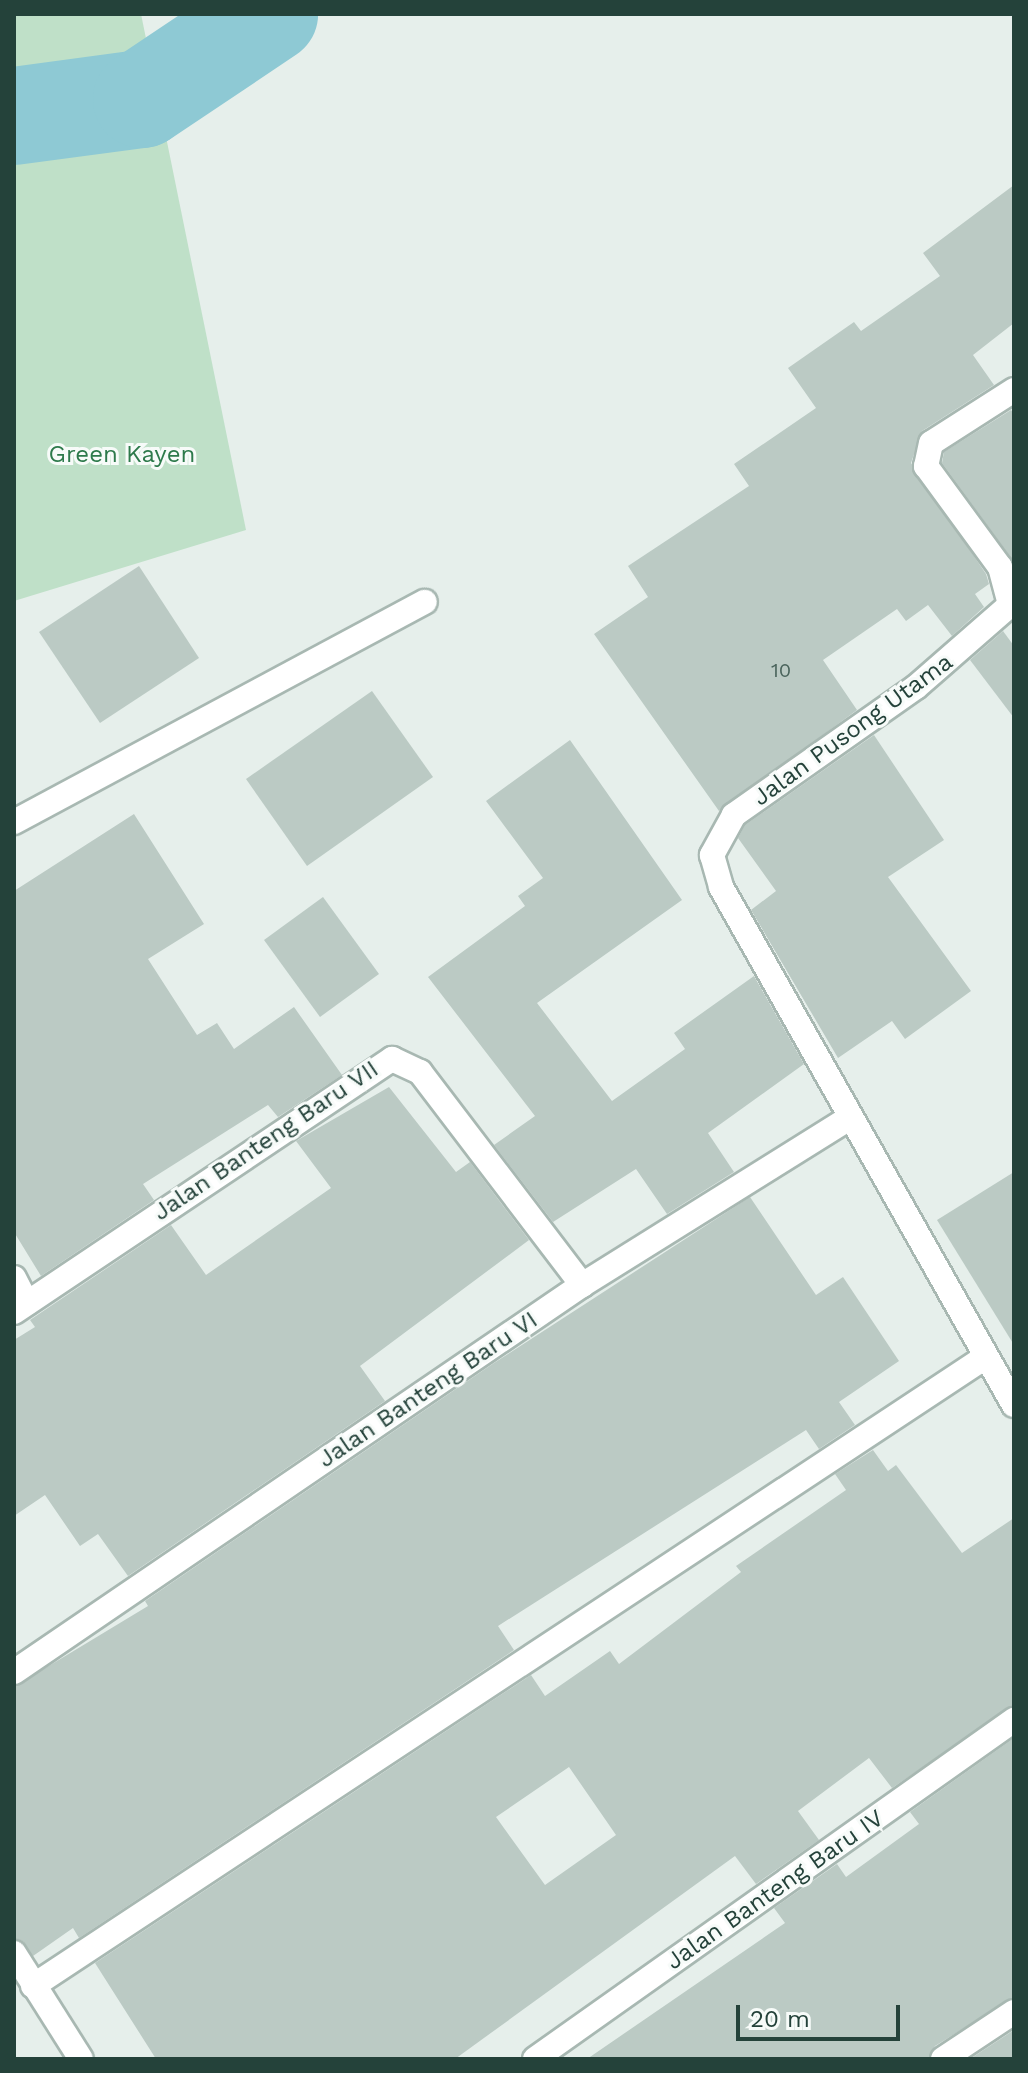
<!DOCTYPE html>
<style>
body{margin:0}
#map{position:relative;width:1028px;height:2073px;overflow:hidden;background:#e6efeb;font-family:"Work Sans",sans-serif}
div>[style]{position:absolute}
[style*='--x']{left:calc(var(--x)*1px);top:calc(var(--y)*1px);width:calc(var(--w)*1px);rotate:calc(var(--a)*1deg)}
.green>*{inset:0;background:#bfe0c8}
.river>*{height:98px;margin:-49px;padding:0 49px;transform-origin:49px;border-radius:49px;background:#8ec9d4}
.building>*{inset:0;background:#bbcac4}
.roads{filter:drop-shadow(2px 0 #a8b8b2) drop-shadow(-2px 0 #a8b8b2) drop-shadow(0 2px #a8b8b2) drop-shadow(0 -2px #a8b8b2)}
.minor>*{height:24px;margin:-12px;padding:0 12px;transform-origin:12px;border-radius:12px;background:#fff}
span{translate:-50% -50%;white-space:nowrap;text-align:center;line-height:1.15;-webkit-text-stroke:6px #f7fbf9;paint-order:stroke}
.number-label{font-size:20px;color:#4a645c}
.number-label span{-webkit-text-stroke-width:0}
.park-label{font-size:24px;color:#2d7a4b}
.street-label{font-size:24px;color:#24423a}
.frame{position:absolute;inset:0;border:16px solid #24423a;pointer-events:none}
.scale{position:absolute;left:736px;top:2005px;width:164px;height:36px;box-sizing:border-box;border:4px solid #24423a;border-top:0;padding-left:10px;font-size:24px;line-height:28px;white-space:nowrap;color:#24423a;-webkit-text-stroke:6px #f7fbf9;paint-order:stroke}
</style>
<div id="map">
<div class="green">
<div style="clip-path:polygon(14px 14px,141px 14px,246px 530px,14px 601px)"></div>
</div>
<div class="river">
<div style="--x:14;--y:116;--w:129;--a:-7.6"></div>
<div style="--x:142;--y:99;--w:153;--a:-33.8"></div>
</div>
<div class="building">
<div style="clip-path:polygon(1014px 185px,1014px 323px,973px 355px,994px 385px,922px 431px,911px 463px,986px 574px,989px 584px,975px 594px,984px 607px,952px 636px,928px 605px,906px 621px,897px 609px,823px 660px,857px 710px,719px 811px,594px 634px,648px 597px,628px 566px,749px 486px,734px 464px,816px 408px,788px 368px,854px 322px,861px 331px,940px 276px,923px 253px)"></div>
<div style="clip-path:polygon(1011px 410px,1014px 414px,1014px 562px,942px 463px,944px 452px)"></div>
<div style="clip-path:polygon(139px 566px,199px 658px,100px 723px,39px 632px)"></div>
<div style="clip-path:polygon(1003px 631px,1014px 646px,1014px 718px,970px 660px)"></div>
<div style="clip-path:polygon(372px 691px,433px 777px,307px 866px,246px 779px)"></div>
<div style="clip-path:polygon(874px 735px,944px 840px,888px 877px,971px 991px,905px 1039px,892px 1021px,838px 1058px,751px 910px,776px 891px,738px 838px,745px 825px)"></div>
<div style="clip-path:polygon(570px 740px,682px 900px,537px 1003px,612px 1101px,685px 1049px,674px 1033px,754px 976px,804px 1064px,708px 1133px,734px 1172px,667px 1214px,636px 1169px,553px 1222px,494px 1145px,535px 1116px,428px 977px,525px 906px,518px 896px,543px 878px,486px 801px)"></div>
<div style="clip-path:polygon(134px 814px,204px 924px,148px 959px,197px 1035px,217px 1023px,234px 1049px,294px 1007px,342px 1075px,278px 1117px,268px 1105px,143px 1184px,154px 1200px,41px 1276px,14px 1232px,14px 891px)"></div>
<div style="clip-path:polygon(323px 897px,379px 974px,320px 1017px,264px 940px)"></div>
<div style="clip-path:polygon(389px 1087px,456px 1172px,470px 1162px,529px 1240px,360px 1366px,385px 1401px,128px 1576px,98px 1534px,80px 1546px,45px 1495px,14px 1516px,14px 1340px,35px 1327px,30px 1320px,171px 1225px,206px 1275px,331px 1188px,296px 1141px)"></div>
<div style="clip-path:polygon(1014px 1172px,1014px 1345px,937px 1220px)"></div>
<div style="clip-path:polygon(750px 1197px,816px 1295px,843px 1277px,899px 1361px,839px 1402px,855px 1425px,819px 1449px,806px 1430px,498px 1626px,514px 1650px,79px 1938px,73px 1928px,33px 1956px,14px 1938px,14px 1687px,148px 1606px,145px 1601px,494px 1363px)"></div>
<div style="clip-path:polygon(evenodd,873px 1450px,888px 1471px,896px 1465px,962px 1553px,1014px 1518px,1014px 1705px,892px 1788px,869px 1758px,798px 1811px,819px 1840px,756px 1884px,735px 1856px,455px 2059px,156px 2059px,95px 1963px,531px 1675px,545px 1696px,610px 1651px,619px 1664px,741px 1572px,736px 1566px,846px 1490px,835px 1474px,873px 1450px,569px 1767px,616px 1835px,545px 1885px,496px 1817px,569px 1767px)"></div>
<div style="clip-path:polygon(1014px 1738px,1014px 1997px,935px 2046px,928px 2059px,587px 2059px,785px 1923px,774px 1908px,837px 1864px,846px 1877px,919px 1824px,910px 1812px)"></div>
<div style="clip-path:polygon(1014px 2030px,1014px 2059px,970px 2059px)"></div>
</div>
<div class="roads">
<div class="minor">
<div style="--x:1014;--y:390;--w:98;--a:147.4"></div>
<div style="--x:931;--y:443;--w:24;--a:102"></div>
<div style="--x:926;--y:466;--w:125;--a:53.8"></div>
<div style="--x:1000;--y:567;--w:39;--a:75"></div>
<div style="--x:1010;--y:605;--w:125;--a:138.9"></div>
<div style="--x:916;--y:687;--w:223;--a:144.9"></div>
<div style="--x:734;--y:815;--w:46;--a:118.8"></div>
<div style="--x:712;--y:855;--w:33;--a:74"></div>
<div style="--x:721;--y:887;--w:595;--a:60.51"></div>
<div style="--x:14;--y:822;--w:466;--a:-28.2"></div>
<div style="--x:14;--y:1278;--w:28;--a:63"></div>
<div style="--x:14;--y:1312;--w:455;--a:-33.8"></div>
<div style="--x:392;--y:1059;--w:31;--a:25"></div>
<div style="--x:420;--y:1072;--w:268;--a:52.7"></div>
<div style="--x:14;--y:1672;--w:687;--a:-34.27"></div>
<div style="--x:582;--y:1285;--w:315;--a:-32"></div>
<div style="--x:14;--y:1953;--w:125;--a:57.7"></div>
<div style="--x:33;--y:1986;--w:1140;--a:-33.44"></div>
<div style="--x:535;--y:2059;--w:587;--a:-35.29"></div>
<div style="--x:943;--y:2059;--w:85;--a:-33.5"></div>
</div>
</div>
<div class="number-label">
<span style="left:781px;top:670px">10</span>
</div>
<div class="park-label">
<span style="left:122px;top:455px">Green Kayen</span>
</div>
<div class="street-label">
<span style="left:853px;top:730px;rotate:-36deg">Jalan Pusong Utama</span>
<span style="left:266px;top:1141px;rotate:-34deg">Jalan Banteng Baru VII</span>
<span style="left:428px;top:1390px;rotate:-34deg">Jalan Banteng Baru VI</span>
<span style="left:775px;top:1890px;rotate:-35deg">Jalan Banteng Baru IV</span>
</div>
<div class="frame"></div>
<div class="scale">20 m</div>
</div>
